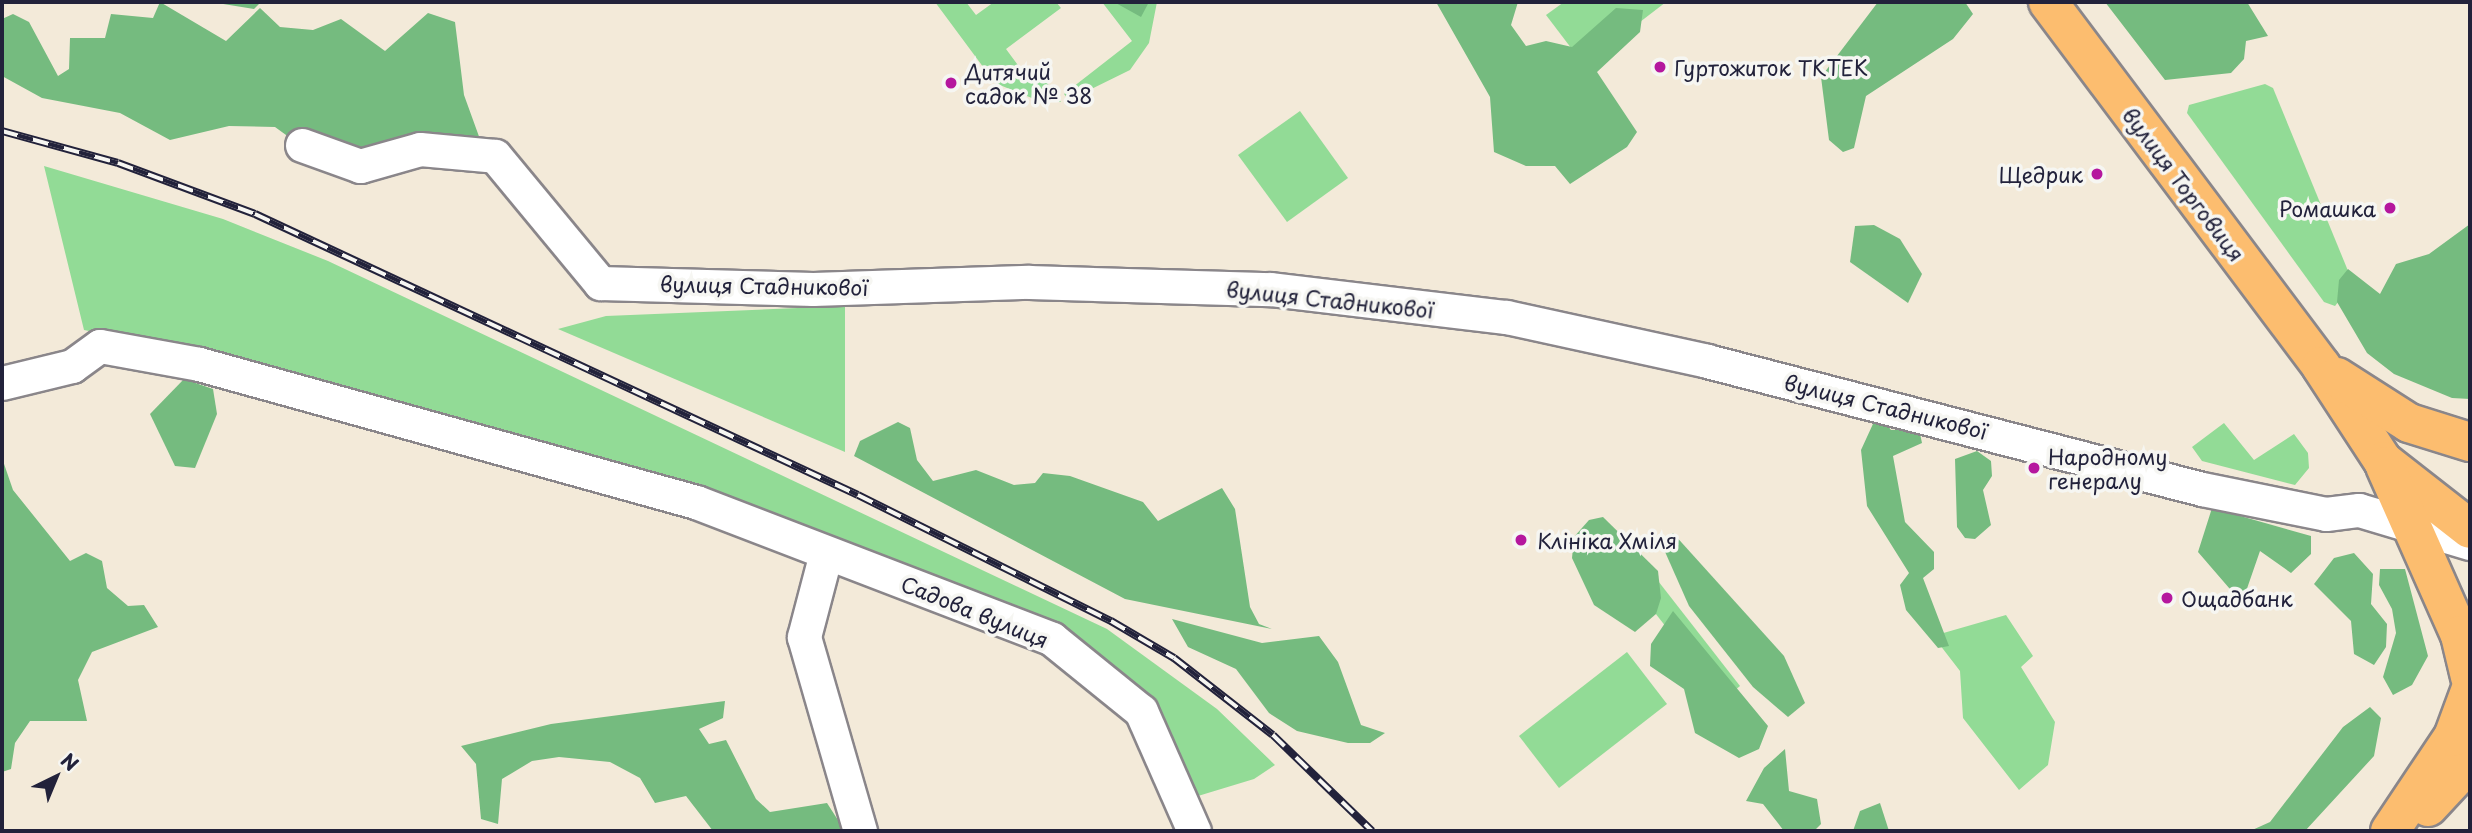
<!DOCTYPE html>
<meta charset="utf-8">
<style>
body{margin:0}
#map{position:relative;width:2472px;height:833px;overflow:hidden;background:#f3ead9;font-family:"Playpen Sans",sans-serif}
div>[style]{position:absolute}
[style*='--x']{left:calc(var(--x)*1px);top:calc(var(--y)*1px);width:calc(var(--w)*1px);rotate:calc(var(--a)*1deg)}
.green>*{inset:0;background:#92db96}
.forest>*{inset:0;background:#75bb7f}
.roads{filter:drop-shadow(2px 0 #8a868a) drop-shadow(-2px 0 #8a868a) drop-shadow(0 2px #8a868a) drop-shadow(0 -2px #8a868a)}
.minor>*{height:33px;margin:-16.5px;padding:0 16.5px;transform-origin:16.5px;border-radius:16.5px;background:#fff}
.major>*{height:38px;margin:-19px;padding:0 19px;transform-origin:19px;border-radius:19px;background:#fcbd6f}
.rail>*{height:8px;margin-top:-4px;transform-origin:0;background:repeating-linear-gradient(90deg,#f6f6f2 0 16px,#22223b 0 32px);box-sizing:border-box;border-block:2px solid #22223b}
.dots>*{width:19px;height:19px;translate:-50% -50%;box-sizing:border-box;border:4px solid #f6f6f2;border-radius:50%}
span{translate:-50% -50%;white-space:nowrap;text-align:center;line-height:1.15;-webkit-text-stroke:7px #f6f6f2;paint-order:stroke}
.poi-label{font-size:21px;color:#22223b}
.left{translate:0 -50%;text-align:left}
.right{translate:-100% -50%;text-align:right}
.street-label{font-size:21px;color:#22223b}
.frame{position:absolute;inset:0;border:4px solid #22223b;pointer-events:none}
.north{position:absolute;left:21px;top:742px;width:70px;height:70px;-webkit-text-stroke:5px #f6f6f2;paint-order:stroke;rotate:43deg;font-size:19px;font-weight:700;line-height:28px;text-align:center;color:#22223b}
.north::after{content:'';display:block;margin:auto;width:24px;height:32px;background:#22223b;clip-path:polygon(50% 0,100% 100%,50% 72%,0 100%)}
</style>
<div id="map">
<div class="green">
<div style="clip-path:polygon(935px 2px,966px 2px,976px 15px,994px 2px,1056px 2px,1061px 8px,1006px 49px,1031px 83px,1042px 76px,1061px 102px,1039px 101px,995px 83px)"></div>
<div style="clip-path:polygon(1102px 2px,1157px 2px,1149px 43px,1130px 70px,1069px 100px,1064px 94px,1132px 41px)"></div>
<div style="clip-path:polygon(1564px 2px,1666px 2px,1584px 65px,1546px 15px)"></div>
<div style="clip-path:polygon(2265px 84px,2273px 88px,2353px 283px,2335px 306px,2324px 302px,2187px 113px,2189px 105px)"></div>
<div style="clip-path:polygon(1300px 111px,1348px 178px,1287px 222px,1238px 155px)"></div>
<div style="clip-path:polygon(44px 166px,223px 219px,328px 261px,1107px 629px,1217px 709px,1275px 765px,1254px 779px,1198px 796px,1174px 741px,1147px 701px,1054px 628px,209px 355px,84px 330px)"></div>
<div style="clip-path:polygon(845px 306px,845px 452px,558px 329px,606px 316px)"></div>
<div style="clip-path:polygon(2224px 423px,2254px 460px,2294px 434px,2308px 453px,2309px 468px,2295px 485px,2202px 461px,2192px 447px)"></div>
<div style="clip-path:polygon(1630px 545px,1740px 686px,1723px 700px,1613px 559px)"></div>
<div style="clip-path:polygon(2006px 615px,2033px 656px,2021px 667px,2055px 722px,2048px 765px,2019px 790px,1963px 718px,1960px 671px,1933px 636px)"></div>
<div style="clip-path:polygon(1627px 652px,1667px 704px,1559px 788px,1519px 736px)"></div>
</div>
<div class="forest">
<div style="clip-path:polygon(160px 2px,226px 41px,260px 8px,280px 27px,313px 30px,341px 19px,385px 51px,428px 13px,455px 22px,464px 95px,481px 142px,415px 158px,304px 148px,275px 127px,229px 126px,170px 140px,120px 113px,42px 98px,2px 76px,2px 19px,13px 14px,29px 22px,58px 76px,69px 69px,70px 38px,105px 38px,111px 14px,153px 18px)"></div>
<div style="clip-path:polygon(211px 2px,261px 2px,254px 9px)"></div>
<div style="clip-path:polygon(1114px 2px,1149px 2px,1141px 17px)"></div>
<div style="clip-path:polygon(1436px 2px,1518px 2px,1511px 25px,1526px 46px,1546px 41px,1572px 47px,1616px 8px,1643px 10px,1640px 32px,1597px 72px,1637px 132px,1627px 147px,1570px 184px,1555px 166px,1526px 166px,1494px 152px,1490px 97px)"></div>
<div style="clip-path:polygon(1878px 2px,1965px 2px,1973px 14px,1953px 39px,1866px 96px,1854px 148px,1843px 152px,1829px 140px,1821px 77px)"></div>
<div style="clip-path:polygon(2105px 2px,2247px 2px,2268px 36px,2246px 41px,2244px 59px,2231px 73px,2165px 80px)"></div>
<div style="clip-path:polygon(2470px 224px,2470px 399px,2452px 398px,2394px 374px,2367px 353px,2337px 302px,2339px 280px,2348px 269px,2380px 294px,2396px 264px,2429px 254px)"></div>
<div style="clip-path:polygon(1874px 225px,1900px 239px,1922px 274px,1908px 303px,1850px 262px,1855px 226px)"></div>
<div style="clip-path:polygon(184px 379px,213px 389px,217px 414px,195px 468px,175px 466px,150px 414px)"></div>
<div style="clip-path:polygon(1878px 413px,1891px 430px,1919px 429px,1922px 443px,1893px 456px,1905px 522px,1934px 552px,1934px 569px,1923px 578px,1949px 646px,1938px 648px,1906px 610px,1900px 585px,1909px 573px,1867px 506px,1861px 450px)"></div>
<div style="clip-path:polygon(898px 422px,910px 428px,917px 460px,933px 481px,976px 470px,1014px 485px,1035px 483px,1043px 473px,1070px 476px,1143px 502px,1158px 521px,1222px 488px,1235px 509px,1250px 607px,1259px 624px,1272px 629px,1125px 599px,854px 456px,860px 441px)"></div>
<div style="clip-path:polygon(1977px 451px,1991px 461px,1992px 476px,1983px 490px,1991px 525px,1975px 539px,1965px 538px,1957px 527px,1955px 459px)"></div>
<div style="clip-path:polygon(2px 458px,13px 490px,70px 561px,86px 553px,102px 561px,107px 588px,128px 606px,144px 605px,158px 627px,92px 652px,78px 680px,87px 721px,30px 721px,15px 743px,11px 769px,2px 772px)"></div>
<div style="clip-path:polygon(2212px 508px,2311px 536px,2311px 554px,2291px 573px,2260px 551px,2242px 603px,2198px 552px)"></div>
<div style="clip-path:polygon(1603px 517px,1658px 571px,1661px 598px,1656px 614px,1635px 632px,1594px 605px,1572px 558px,1574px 537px,1589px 520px)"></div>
<div style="clip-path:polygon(1673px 533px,1784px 656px,1805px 703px,1788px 717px,1753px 687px,1689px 606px,1662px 545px)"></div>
<div style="clip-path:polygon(2354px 553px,2373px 574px,2371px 604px,2387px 624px,2386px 647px,2374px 665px,2354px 654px,2351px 621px,2314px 584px,2334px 558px)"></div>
<div style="clip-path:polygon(2380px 569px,2405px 569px,2428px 656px,2412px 685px,2393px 695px,2383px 677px,2396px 633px,2392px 609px,2379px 585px)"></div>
<div style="clip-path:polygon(1673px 611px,1768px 726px,1759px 749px,1739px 758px,1695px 733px,1684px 689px,1650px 666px,1651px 644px)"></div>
<div style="clip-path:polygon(1172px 619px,1262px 643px,1319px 636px,1338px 662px,1361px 725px,1385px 733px,1370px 743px,1348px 743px,1297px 731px,1269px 713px,1236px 669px,1188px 647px)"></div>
<div style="clip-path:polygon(725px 701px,723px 718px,699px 729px,709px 744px,726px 740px,756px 799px,770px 812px,827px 803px,845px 831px,713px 831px,686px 796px,655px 803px,640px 778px,610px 762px,559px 757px,532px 761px,502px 779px,498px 824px,481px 819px,476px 764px,461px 746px,551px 724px)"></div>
<div style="clip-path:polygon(2370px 707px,2381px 718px,2374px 756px,2305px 831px,2250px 831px,2270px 822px,2343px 727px)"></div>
<div style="clip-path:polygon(1785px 749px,1789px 791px,1817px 799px,1821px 824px,1814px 831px,1784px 831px,1763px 804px,1746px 801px,1764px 768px)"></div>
<div style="clip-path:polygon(1880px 803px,1889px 831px,1853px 831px,1860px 811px)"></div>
</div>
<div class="roads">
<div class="minor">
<div style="--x:302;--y:145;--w:62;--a:19.9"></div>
<div style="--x:360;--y:166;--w:62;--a:-15.8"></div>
<div style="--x:420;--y:149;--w:75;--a:5.3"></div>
<div style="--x:495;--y:156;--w:165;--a:50.4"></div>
<div style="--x:600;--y:283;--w:213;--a:1.6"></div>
<div style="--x:813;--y:289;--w:216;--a:-1.9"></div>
<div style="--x:1029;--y:282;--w:242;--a:1.7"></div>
<div style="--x:1271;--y:289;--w:237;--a:6.8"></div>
<div style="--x:1506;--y:317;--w:206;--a:12.3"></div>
<div style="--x:1707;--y:361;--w:511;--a:14.5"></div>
<div style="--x:2202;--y:489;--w:126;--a:11.4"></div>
<div style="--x:2326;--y:514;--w:33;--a:-7"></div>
<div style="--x:2359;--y:510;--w:116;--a:16.6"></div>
<div style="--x:2;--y:383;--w:72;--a:-13.7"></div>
<div style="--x:72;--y:366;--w:34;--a:-36"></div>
<div style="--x:100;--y:346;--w:101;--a:10.3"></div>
<div style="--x:199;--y:364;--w:516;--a:15.52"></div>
<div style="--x:696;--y:502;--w:381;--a:21"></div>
<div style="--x:1052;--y:639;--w:114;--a:39"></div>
<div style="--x:1141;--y:711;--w:131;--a:66.2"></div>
<div style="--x:826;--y:553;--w:87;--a:104.7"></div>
<div style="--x:804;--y:637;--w:202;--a:73.9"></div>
</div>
<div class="major">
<div style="--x:2048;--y:2;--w:455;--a:53.1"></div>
<div style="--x:2321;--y:366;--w:113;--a:56.9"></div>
<div style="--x:2383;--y:461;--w:110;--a:38"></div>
<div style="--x:2337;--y:377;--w:85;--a:32.6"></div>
<div style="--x:2409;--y:423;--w:64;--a:17.3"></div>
<div style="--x:2385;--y:466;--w:185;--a:66.1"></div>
<div style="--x:2460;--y:635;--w:43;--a:76.6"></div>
<div style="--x:2428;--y:807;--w:62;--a:-47"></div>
<div style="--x:2390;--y:831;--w:113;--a:-56.2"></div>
<div style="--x:2453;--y:737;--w:49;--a:-69.7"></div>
</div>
</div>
<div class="rail">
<div style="--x:2;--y:131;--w:120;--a:15.4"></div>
<div style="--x:118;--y:163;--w:146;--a:20.4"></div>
<div style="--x:255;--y:214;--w:665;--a:24.99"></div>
<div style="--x:858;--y:495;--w:283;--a:26.5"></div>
<div style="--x:1111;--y:621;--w:73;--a:30.4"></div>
<div style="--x:1174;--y:658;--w:125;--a:37.9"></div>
<div style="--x:1273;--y:735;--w:138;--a:44.1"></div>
</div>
<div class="dots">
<div style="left:1660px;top:67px;background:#b5179e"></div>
<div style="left:951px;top:83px;background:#b5179e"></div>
<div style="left:2097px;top:174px;background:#b5179e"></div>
<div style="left:2390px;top:208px;background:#b5179e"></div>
<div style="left:2034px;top:468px;background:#b5179e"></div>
<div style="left:1521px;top:540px;background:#b5179e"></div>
<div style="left:2167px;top:598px;background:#b5179e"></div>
</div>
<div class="poi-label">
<span class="left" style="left:1674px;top:67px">Гуртожиток TKTEK</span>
<span class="left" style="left:965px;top:83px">Дитячий<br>садок № 38</span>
<span class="right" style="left:2083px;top:174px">Щедрик</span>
<span class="right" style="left:2376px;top:208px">Ромашка</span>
<span class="left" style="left:2048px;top:468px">Народному<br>генералу</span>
<span class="left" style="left:1537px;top:540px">Клініка Хміля</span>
<span class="left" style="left:2181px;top:598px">Ощадбанк</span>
</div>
<div class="street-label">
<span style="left:2184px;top:184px;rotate:53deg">вулиця Торговиця</span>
<span style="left:764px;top:285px;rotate:1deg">вулиця Стадникової</span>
<span style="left:1330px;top:299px;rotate:6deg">вулиця Стадникової</span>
<span style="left:1886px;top:406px;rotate:14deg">вулиця Стадникової</span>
<span style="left:975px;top:611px;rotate:22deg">Садова вулиця</span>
</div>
<div class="frame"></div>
<div class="north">N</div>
</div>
